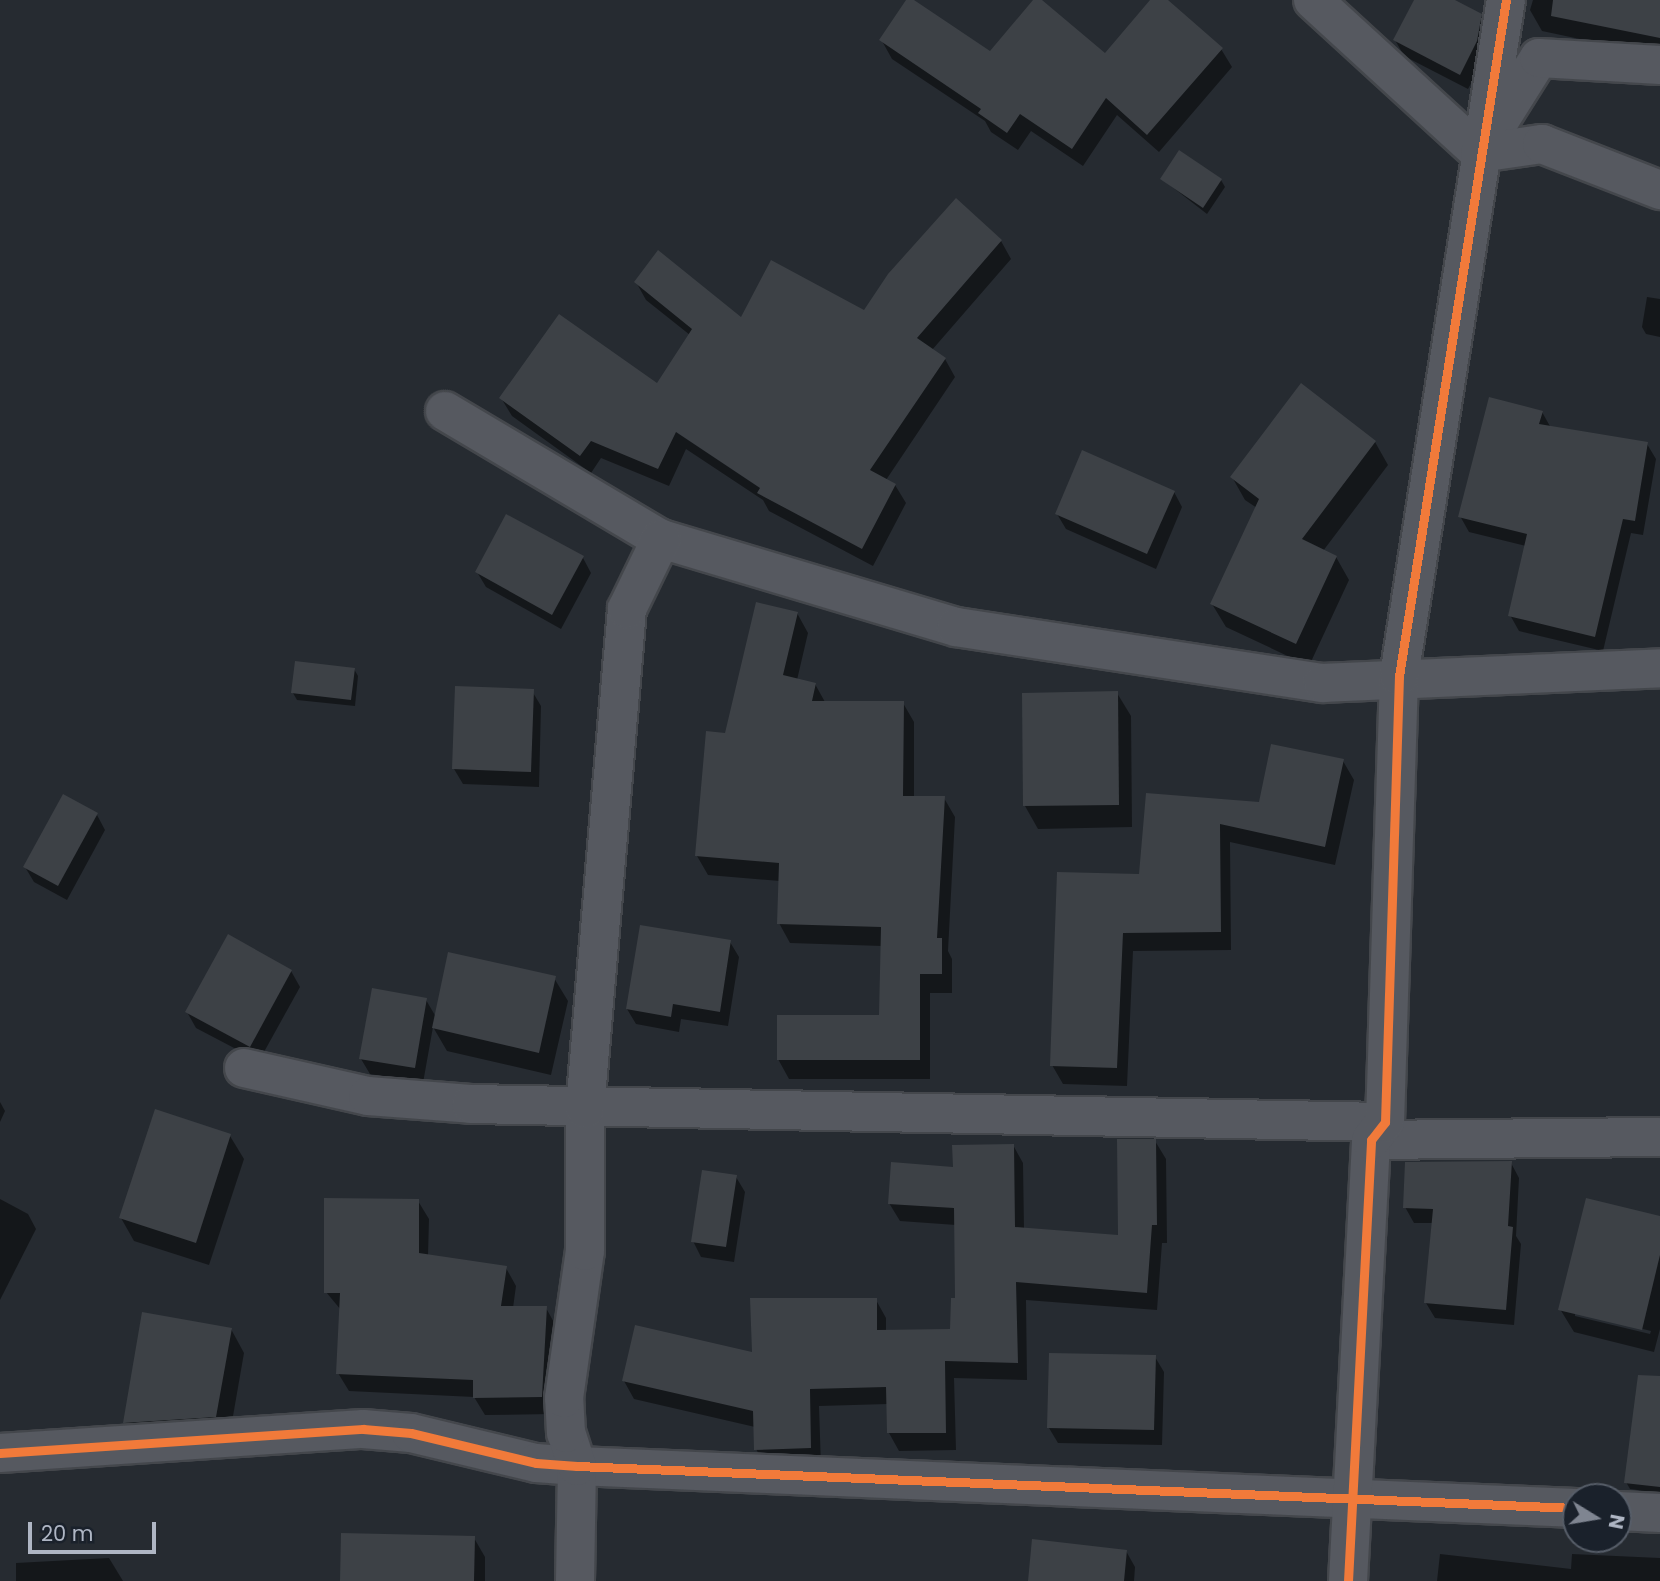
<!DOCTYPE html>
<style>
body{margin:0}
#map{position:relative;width:1660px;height:1581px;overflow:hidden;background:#262b31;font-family:Poppins,sans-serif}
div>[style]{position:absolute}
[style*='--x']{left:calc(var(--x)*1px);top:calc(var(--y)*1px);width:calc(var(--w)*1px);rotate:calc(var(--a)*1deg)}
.shadow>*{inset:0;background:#0007}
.building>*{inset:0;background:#3d4146}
.roads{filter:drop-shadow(2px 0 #44474c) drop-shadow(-2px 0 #44474c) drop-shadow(0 2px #44474c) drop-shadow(0 -2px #44474c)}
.minor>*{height:38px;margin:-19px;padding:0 19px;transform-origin:19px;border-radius:19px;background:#565960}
.cycleway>*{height:9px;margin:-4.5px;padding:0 4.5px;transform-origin:4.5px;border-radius:4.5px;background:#f17a3a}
span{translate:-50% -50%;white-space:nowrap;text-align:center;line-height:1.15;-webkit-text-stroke:5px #1a212b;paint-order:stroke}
.north{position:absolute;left:1562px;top:1483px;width:70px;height:70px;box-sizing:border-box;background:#1a212b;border:2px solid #565d68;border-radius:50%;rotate:101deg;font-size:19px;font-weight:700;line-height:28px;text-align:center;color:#afb6c4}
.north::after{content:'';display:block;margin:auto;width:24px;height:32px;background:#7f8591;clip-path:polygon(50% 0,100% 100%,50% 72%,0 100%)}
.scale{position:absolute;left:28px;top:1522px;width:128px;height:32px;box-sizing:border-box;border:4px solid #afb6c4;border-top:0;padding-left:9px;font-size:21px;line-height:24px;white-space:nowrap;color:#afb6c4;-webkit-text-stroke:5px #1a212b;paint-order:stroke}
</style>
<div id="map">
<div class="shadow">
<div style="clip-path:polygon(908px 0,991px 53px,1039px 0,1105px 55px,1152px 0,1166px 0,1221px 49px,1232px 67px,1159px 152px,1117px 115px,1083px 166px,1031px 131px,1018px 150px,991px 132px,985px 121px,892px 59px,882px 41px)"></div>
<div style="clip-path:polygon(1416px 0,1451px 0,1480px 15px,1489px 31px,1485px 57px,1468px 89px,1404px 56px,1395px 40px)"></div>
<div style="clip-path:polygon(1533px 0,1660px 0,1660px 56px,1542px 31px,1530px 10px)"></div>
<div style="clip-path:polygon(1162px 179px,1221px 180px,1225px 187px,1207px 214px)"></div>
<div style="clip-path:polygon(1001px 241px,1011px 259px,932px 350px,945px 359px,955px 377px,886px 480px,895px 485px,906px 503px,873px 566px,769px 511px,763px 500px,686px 449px,669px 486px,601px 458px,591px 473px,512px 416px,501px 398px,657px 386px,690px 335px,646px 300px,636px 282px,742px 320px,865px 312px)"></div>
<div style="clip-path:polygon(1647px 297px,1660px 299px,1660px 337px,1646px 334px,1642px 327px)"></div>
<div style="clip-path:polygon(1542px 412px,1551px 428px,1647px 444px,1656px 459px,1643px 535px,1631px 533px,1603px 651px,1519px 631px,1510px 615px,1526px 546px,1469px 532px,1460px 516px)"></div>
<div style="clip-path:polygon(1375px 442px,1388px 465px,1323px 551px,1336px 557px,1349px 580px,1309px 666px,1226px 627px,1212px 604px,1257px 508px,1245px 500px,1232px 477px)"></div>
<div style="clip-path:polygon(1174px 492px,1182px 507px,1156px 569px,1066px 529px,1057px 514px)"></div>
<div style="clip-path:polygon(583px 558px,591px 573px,561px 629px,486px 587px,477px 572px)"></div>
<div style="clip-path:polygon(797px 613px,808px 633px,797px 680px,815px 684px,825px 702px,903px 703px,914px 722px,914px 797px,944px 798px,955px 817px,948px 951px,952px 959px,952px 993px,930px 993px,930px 1079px,789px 1079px,778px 1059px,881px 1017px,882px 946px,790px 943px,779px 923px,780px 881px,708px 875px,697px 856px,726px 735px)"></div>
<div style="clip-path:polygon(354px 669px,358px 676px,355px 706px,297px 700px,293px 693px)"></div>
<div style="clip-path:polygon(532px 691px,541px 706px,539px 787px,463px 784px,454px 769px)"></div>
<div style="clip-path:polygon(1117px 693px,1131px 716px,1132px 827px,1038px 829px,1025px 806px)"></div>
<div style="clip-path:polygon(1343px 761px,1354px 780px,1335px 865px,1230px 842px,1231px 950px,1133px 951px,1127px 1086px,1063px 1084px,1052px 1065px,1140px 876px,1147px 795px,1260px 804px)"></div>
<div style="clip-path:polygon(97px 815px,105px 830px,67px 900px,34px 882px,25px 867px)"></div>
<div style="clip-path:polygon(730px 942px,739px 957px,728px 1026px,681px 1019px,679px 1032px,636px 1024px,627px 1009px)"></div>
<div style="clip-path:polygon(291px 971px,300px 987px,259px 1061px,196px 1028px,187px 1012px)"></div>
<div style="clip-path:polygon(554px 978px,568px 1001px,551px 1075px,447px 1051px,433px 1027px,423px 1083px,370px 1074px,361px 1059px,426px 1000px,436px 1017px)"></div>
<div style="clip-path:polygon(0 1102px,5px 1111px,0 1122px)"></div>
<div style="clip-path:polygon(230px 1136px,244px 1159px,209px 1265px,134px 1241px,121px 1218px)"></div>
<div style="clip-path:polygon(1155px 1141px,1166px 1159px,1167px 1243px,1162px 1243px,1157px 1310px,1026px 1300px,1027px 1380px,954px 1378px,956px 1450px,899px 1451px,889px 1433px,888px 1404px,819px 1406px,821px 1466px,766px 1467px,756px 1449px,755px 1427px,634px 1399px,624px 1381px,753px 1354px,876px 1300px,886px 1318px,886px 1332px,951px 1331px,957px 1300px,956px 1225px,900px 1221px,889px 1203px,1013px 1145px,1023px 1163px,1024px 1229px,1119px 1237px)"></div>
<div style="clip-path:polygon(1511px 1163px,1519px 1178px,1516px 1236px,1521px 1244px,1514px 1325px,1435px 1318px,1426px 1303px,1433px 1223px,1414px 1223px,1405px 1207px)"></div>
<div style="clip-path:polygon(736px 1177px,745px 1192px,734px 1262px,701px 1257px,693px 1241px)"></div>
<div style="clip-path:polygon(0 1199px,28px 1214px,36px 1229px,0 1300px)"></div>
<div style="clip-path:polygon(418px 1201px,429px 1219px,428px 1256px,506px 1268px,516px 1286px,513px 1308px,546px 1308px,556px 1326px,552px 1414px,485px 1415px,474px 1397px,349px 1391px,338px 1373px,341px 1310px,326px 1292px)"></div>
<div style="clip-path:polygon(evenodd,1660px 1218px,1660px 1329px,1654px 1352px,1574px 1332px,1560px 1309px,1660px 1218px,1575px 1312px,1651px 1331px,1650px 1334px,1575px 1316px,1575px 1312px)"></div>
<div style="clip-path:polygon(231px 1329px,244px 1353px,229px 1439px,138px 1445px,125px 1423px)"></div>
<div style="clip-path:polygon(1155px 1357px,1164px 1372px,1162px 1445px,1058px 1443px,1049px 1428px)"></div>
<div style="clip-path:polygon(1660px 1442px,1660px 1493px,1630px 1489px,1626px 1482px)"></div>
<div style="clip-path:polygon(474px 1538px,485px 1557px,485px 1581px,342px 1581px)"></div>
<div style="clip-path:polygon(1126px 1551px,1135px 1567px,1134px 1581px,1029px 1581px)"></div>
<div style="clip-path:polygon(1440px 1554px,1571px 1569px,1572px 1554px,1660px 1558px,1660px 1581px,1437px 1581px)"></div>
<div style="clip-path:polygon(109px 1558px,123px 1581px,16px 1581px,16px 1563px)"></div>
</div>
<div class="building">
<div style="clip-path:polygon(906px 0,914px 0,990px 51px,1033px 0,1042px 0,1105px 53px,1150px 0,1168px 0,1223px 48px,1147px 135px,1106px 98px,1072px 149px,1020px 114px,1007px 133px,978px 113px,981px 109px,879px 40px)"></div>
<div style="clip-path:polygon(1414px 0,1455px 0,1482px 14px,1477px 41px,1460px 75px,1393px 40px)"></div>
<div style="clip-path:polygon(1553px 0,1660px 0,1660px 38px,1551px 16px)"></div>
<div style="clip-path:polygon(1179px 150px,1222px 179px,1203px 208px,1160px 179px)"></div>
<div style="clip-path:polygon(956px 198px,1002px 240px,917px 338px,946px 358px,870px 470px,896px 484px,862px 549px,757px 493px,760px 488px,676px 432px,658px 469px,591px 441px,580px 456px,499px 398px,559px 314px,657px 383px,692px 329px,634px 282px,658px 250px,741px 317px,771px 260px,864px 310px,888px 274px)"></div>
<div style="clip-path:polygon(1301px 383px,1376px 441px,1302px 539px,1337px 556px,1296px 644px,1210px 604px,1259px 499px,1230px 477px)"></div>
<div style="clip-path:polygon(1489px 397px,1543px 411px,1539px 424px,1648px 442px,1635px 521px,1623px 519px,1595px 637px,1508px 616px,1527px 534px,1458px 517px)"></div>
<div style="clip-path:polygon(1082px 450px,1175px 491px,1147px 554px,1055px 514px)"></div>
<div style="clip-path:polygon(506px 514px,584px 556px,552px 615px,475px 572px)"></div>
<div style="clip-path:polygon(756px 602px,798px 612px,783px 675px,816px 683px,812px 701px,904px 701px,903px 796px,945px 796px,937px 938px,942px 938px,942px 974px,920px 974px,920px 1060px,777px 1060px,777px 1015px,879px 1015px,881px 927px,777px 924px,779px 863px,695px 856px,706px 731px,725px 733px)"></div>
<div style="clip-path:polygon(295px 661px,355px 668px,351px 700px,291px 693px)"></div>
<div style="clip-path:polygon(455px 686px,534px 689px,531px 772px,452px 769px)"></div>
<div style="clip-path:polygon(1118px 691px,1119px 805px,1023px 806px,1022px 693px)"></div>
<div style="clip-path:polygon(1271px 744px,1344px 759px,1325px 847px,1220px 824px,1221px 932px,1123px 933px,1117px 1068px,1050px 1066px,1057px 872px,1139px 874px,1146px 793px,1259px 802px)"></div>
<div style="clip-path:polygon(63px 794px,98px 813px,58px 886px,23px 867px)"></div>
<div style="clip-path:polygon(640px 925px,731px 940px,720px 1012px,673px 1004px,671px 1017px,626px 1009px)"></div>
<div style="clip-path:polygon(228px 934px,292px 970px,250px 1047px,185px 1012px)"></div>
<div style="clip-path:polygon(448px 952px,556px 976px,539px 1053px,432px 1028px)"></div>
<div style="clip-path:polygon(372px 988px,427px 998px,415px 1068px,359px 1059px)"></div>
<div style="clip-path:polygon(155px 1109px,231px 1134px,196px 1243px,119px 1218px)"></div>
<div style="clip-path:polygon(1117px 1139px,1156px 1139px,1157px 1225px,1152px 1225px,1147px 1293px,1016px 1282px,1018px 1363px,945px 1361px,946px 1433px,887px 1433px,886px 1387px,810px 1389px,811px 1448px,754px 1450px,753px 1411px,622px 1381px,635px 1325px,752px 1352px,750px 1298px,877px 1298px,877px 1330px,950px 1329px,951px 1298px,955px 1298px,954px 1208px,888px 1204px,891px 1162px,953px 1167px,952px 1145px,1014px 1144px,1015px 1227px,1118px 1235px)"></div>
<div style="clip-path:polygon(1512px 1161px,1508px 1226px,1513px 1227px,1506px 1310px,1424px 1303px,1433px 1209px,1403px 1208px,1405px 1162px)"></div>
<div style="clip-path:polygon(702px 1170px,737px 1175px,726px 1247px,691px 1242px)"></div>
<div style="clip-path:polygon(324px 1198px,419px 1199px,419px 1253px,507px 1266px,501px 1306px,547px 1306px,542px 1397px,473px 1398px,473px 1380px,336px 1374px,340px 1293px,324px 1293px)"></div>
<div style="clip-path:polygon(1586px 1198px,1660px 1216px,1660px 1255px,1642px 1330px,1558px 1310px)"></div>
<div style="clip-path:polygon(142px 1312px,232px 1328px,216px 1417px,123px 1423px)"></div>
<div style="clip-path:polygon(1049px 1353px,1156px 1355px,1154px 1430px,1047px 1428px)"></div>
<div style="clip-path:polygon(1638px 1375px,1660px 1376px,1660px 1487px,1624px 1483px)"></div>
<div style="clip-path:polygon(341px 1533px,475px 1536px,474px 1581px,340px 1581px)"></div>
<div style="clip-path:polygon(1032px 1539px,1127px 1550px,1124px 1581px,1028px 1581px)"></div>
</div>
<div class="roads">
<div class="minor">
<div style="--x:1313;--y:0;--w:226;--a:42.5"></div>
<div style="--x:1490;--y:136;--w:92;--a:-57.9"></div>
<div style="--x:1539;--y:58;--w:121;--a:3.3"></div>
<div style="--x:1480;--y:153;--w:63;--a:-8.3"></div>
<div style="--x:1542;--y:144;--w:127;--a:21.3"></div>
<div style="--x:445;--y:411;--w:251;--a:30.7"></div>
<div style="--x:661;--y:539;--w:308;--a:16.6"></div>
<div style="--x:956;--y:627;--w:371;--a:8.7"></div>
<div style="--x:1323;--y:683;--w:337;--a:-2.5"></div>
<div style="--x:244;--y:1068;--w:127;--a:12.7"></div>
<div style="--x:368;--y:1096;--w:103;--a:4.4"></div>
<div style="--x:471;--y:1104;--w:914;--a:1.13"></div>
<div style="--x:1371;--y:1140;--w:289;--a:-0.6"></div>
<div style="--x:0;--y:1453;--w:364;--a:-3.8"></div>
<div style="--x:363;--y:1429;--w:48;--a:4.8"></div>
<div style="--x:411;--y:1433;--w:129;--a:13.5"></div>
<div style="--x:536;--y:1463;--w:41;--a:4.2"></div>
<div style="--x:577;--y:1466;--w:1000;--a:2.41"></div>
<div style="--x:1618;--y:1511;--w:42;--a:2.7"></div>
<div style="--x:575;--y:1581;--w:115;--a:-89"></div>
<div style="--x:577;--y:1466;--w:35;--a:-108"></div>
<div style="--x:566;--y:1433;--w:35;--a:-93"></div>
<div style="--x:564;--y:1398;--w:148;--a:-81.9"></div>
<div style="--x:585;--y:1251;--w:142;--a:-90"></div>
<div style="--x:585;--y:1109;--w:502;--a:-85.2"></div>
<div style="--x:627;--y:609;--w:78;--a:-64.1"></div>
<div style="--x:1348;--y:1581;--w:442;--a:-87"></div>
<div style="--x:1371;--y:1140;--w:23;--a:-52"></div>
<div style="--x:1385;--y:1122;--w:446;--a:-88.2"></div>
<div style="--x:1399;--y:676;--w:684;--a:-81.01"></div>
</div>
</div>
<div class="cycleway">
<div style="--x:0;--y:1453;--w:364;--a:-3.8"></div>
<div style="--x:363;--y:1429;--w:48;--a:4.8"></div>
<div style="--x:411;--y:1433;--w:129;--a:13.5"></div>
<div style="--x:536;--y:1463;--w:41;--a:4.2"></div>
<div style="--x:577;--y:1466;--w:1000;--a:2.41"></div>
<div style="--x:1348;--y:1581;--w:442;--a:-87"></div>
<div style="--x:1371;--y:1140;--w:23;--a:-52"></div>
<div style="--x:1385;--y:1122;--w:446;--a:-88.2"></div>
<div style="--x:1399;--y:676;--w:684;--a:-81.01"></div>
</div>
<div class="north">N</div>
<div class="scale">20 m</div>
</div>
